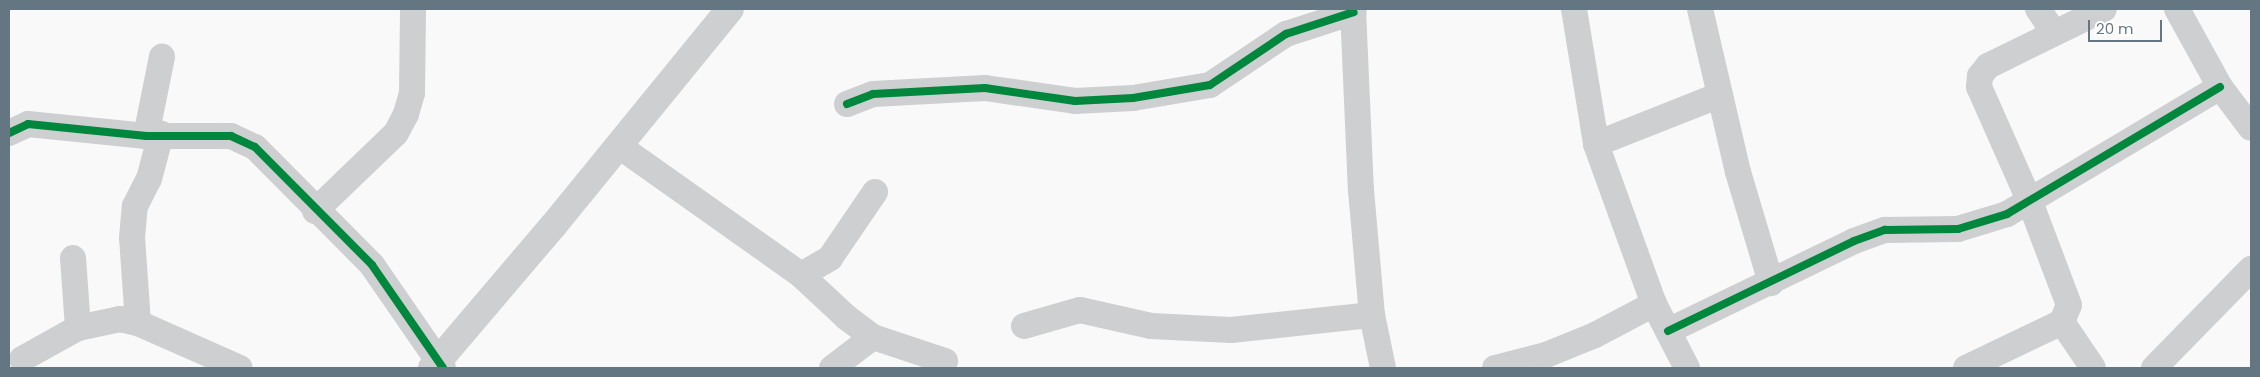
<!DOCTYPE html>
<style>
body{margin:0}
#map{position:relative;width:2260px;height:377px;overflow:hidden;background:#f9f9f9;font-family:Poppins,sans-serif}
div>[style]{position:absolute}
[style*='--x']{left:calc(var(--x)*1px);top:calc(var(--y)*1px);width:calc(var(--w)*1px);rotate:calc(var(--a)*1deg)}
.minor>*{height:26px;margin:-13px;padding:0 13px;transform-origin:13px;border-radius:13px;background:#cecfd0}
.tertiary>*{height:28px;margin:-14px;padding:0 14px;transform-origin:14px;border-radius:14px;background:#cecfd0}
.cycleway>*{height:8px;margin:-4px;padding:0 4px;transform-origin:4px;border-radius:4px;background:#00873e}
span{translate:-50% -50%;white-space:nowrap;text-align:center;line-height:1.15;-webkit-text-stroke:5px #fff;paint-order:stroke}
.frame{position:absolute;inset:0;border:10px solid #657683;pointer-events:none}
.scale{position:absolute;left:2088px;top:20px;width:74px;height:22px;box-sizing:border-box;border:2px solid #657683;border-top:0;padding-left:6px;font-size:15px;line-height:18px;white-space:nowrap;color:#657683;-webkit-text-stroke:4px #fff;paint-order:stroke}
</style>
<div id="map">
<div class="minor">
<div style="--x:1353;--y:9;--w:181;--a:87.5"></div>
<div style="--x:1361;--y:190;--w:125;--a:85"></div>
<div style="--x:1372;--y:315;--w:54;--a:78.3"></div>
<div style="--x:1574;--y:9;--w:137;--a:80.7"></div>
<div style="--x:1596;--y:144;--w:170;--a:70.1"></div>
<div style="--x:1654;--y:304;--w:72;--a:62.7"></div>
<div style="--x:1700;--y:9;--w:167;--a:76.9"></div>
<div style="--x:1738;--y:172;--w:116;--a:73.4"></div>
<div style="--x:2038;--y:9;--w:29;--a:56"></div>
<div style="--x:2177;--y:9;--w:89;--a:61.1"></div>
<div style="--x:2220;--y:87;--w:51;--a:52.9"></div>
<div style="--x:847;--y:104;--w:28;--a:-21"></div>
<div style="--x:873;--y:94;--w:112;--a:-3.1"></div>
<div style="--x:985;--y:88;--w:91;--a:8.2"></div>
<div style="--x:1075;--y:101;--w:58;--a:-3"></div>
<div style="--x:1133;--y:98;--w:78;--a:-9.6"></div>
<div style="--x:1210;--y:85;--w:92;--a:-33.9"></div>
<div style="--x:1286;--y:34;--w:71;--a:-17.9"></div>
<div style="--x:9;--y:133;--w:21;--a:-25"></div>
<div style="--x:28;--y:124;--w:119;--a:5.8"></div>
<div style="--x:146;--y:136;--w:85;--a:0"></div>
<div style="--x:231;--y:136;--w:26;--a:25"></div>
<div style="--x:255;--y:147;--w:166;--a:45.2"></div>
<div style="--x:372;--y:265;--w:125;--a:55.4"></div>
<div style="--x:146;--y:136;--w:81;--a:-78.6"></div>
<div style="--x:1596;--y:144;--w:133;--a:-21.6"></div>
<div style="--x:619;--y:146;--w:223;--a:35.3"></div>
<div style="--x:801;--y:275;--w:62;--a:43"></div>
<div style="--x:846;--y:317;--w:34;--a:37"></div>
<div style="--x:873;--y:337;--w:76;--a:18.4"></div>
<div style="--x:315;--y:211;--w:112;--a:-43.9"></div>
<div style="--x:396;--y:133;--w:21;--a:-62"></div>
<div style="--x:406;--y:114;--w:22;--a:-74"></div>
<div style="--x:412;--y:93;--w:84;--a:-89.3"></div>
<div style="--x:73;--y:258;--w:70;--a:85.9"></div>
<div style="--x:801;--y:275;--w:34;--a:-30"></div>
<div style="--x:830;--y:258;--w:80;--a:-55.7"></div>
<div style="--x:2062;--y:322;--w:55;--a:56"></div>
<div style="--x:138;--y:323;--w:85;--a:-94"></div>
<div style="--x:132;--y:238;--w:32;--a:-85"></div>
<div style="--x:135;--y:206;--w:30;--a:-63"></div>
<div style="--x:149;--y:179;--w:47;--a:-75.1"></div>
<div style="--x:1024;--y:326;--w:58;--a:-15.9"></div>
<div style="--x:1080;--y:310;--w:73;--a:12.7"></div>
<div style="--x:1151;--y:326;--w:80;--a:2.9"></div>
<div style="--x:1231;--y:330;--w:142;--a:-6.1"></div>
<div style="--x:1668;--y:331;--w:207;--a:-25.8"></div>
<div style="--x:1854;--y:241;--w:33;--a:-20"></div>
<div style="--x:1885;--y:230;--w:73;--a:-0.8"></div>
<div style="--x:1958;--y:229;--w:51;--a:-17"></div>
<div style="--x:2007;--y:214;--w:248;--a:-30.8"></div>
<div style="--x:22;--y:359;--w:64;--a:-29"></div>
<div style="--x:78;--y:328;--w:43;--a:-12.1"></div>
<div style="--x:120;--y:319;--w:18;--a:13"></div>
<div style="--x:138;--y:323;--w:111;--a:23.8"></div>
<div style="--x:832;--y:368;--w:51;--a:-37.1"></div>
<div style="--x:1495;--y:368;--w:53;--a:-14.3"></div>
<div style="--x:1546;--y:355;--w:53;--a:-22.2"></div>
<div style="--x:1595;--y:335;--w:67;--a:-27.7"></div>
<div style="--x:1966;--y:368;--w:106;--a:-25.6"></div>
<div style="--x:2062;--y:322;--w:18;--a:-68"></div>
<div style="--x:2069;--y:305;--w:110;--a:-110.7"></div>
<div style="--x:2030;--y:202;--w:126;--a:-113.9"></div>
<div style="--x:1979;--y:87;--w:11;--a:-85"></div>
<div style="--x:1980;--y:76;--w:13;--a:-51"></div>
<div style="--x:1988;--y:66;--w:129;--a:-26.2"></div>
<div style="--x:2154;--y:368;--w:139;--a:-45.6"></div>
</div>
<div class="tertiary">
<div style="--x:432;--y:368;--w:187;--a:-49.6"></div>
<div style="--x:553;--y:226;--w:280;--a:-50.8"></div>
</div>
<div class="cycleway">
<div style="--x:847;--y:104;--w:28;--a:-21"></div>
<div style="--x:873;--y:94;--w:112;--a:-3.1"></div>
<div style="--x:985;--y:88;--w:91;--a:8.2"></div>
<div style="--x:1075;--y:101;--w:58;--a:-3"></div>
<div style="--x:1133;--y:98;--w:78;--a:-9.6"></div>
<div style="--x:1210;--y:85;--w:92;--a:-33.9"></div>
<div style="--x:1286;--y:34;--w:71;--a:-17.9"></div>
<div style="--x:9;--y:133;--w:21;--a:-25"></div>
<div style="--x:28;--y:124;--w:119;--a:5.8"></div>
<div style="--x:146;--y:136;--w:85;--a:0"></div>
<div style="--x:231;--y:136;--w:26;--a:25"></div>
<div style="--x:255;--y:147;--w:166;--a:45.2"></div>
<div style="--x:372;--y:265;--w:125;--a:55.4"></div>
<div style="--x:1668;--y:331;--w:207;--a:-25.8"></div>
<div style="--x:1854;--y:241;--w:33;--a:-20"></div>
<div style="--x:1885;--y:230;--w:73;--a:-0.8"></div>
<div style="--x:1958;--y:229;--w:51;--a:-17"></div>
<div style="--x:2007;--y:214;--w:248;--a:-30.8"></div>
</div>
<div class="frame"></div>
<div class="scale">20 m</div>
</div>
